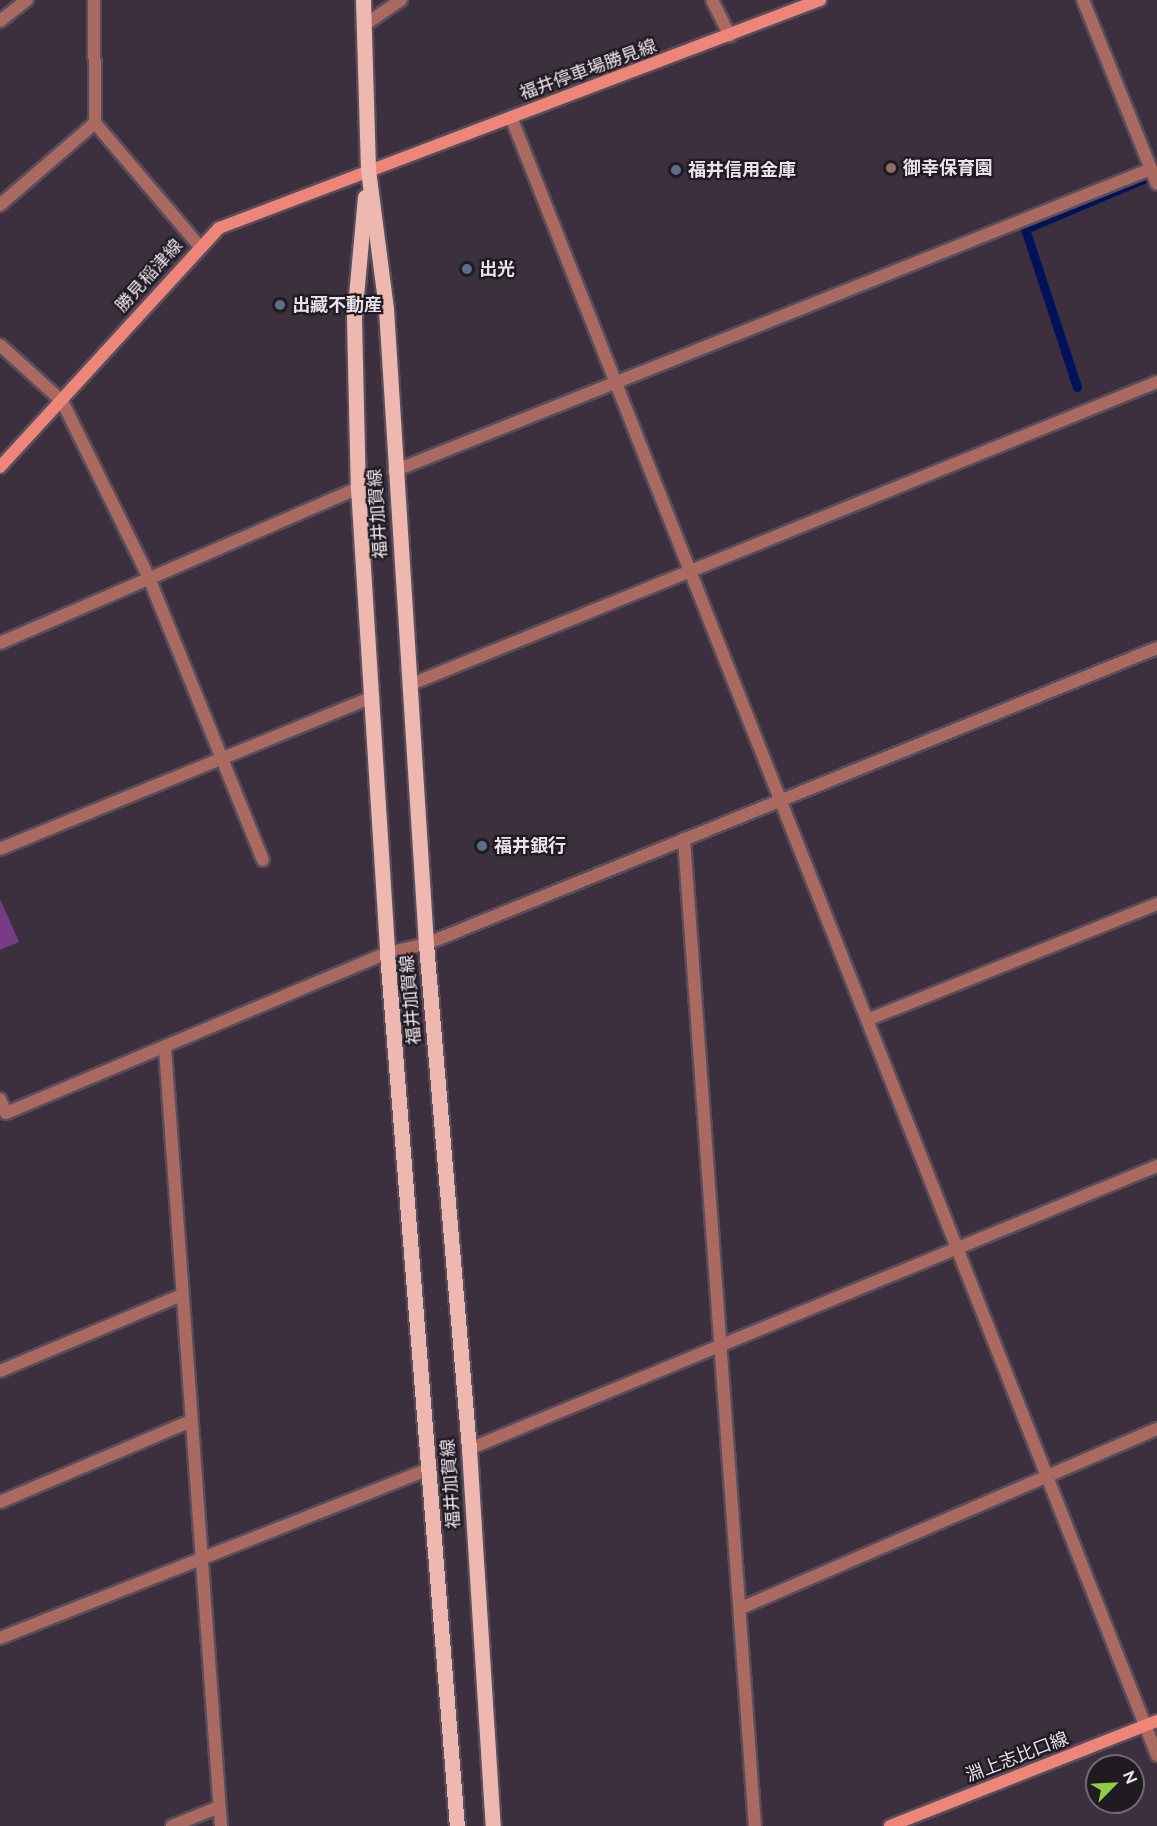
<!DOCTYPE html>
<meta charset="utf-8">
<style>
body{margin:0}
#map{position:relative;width:1157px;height:1826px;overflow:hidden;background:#3c303f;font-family:Raleway,"Noto Sans JP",sans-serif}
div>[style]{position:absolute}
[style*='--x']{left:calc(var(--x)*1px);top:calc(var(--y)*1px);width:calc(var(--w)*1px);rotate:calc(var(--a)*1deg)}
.stream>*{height:9px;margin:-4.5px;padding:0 4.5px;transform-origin:4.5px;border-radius:4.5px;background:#01125b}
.building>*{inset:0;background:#783c84}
.roads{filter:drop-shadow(2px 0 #584d5b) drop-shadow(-2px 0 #584d5b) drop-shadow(0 2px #584d5b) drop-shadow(0 -2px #584d5b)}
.lane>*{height:12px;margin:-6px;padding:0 6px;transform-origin:6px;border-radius:6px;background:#ab6a61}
.street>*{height:12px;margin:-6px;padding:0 6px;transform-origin:6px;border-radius:6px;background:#ab6a61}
.secondary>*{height:12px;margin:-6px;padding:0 6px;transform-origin:6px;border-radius:6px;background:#ed8678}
.primary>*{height:15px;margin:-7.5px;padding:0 7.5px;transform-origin:7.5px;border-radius:7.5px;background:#eeb7af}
.dots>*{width:16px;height:16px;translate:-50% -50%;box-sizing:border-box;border:3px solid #201a21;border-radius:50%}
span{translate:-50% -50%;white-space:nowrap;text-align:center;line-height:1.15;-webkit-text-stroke:4.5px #201a21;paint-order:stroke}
.street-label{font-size:18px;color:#ebe3ec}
.poi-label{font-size:18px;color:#ebe3ec;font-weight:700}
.left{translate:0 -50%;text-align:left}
.north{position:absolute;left:1085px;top:1754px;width:60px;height:60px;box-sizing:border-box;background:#201a21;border:2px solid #716a72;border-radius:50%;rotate:66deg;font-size:16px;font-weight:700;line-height:24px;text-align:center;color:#ebe3ec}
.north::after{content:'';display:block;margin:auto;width:21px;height:27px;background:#90cd41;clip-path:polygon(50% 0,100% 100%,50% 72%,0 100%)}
</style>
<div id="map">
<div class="stream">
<div style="--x:1077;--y:387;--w:166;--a:-108.2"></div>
<div style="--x:1025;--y:229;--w:128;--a:-23"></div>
</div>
<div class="building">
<div style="clip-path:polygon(0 899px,19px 942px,0 950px)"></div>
</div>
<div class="roads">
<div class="lane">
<div style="--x:712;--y:0;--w:40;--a:63.4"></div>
<div style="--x:0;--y:205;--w:125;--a:-40.8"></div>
</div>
<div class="street">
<div style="--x:94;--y:0;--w:123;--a:89.5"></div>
<div style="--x:95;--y:123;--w:162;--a:49.7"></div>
<div style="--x:1083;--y:0;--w:198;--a:68.1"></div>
<div style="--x:0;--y:21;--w:34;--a:-38"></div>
<div style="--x:363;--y:26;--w:46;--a:-34.4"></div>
<div style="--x:511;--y:117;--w:1761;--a:68.48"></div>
<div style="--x:0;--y:345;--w:84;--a:42.1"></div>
<div style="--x:62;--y:401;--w:197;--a:63.8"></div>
<div style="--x:149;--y:578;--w:304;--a:68"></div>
<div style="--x:394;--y:471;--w:815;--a:-21.75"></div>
<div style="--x:0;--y:643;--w:390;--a:-23.4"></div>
<div style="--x:409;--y:685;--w:807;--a:-22.05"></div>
<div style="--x:684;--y:839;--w:990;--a:85.89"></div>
<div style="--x:0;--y:849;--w:403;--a:-22.2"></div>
<div style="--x:867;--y:1020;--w:312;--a:-21.8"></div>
<div style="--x:165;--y:1048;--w:780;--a:85.88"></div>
<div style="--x:0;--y:1099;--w:15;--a:67"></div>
<div style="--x:6;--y:1113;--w:413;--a:-22.8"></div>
<div style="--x:387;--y:953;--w:40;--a:-13"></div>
<div style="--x:426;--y:944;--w:789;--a:-22.04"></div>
<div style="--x:0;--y:1371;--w:197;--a:-22.7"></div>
<div style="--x:469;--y:1449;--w:744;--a:-22.36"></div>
<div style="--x:0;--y:1502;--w:207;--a:-23"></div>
<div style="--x:741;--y:1608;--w:453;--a:-23.3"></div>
<div style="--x:0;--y:1638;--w:463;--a:-21.5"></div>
<div style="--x:172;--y:1826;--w:51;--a:-22"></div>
</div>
<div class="secondary">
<div style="--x:0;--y:467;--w:324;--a:-47.5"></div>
<div style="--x:219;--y:228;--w:643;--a:-20.78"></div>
<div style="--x:890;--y:1826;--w:287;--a:-21.5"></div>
</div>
<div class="primary">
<div style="--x:363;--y:0;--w:170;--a:88.3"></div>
<div style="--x:368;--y:170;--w:140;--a:82.6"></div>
<div style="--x:386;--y:309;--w:636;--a:86.4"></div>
<div style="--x:426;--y:944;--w:507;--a:85.13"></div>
<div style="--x:469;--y:1449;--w:378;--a:86.4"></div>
<div style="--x:365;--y:197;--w:121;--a:95.2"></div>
<div style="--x:354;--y:318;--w:170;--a:88.7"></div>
<div style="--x:358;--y:488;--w:466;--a:86.4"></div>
<div style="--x:387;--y:953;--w:876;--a:85.42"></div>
</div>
</div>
<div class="dots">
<div style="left:891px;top:168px;background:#8d6e63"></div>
<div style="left:676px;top:170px;background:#5c6f8a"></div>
<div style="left:467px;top:269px;background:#5c6f8a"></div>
<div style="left:280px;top:305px;background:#5c6f8a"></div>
<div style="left:482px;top:846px;background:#5c6f8a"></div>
</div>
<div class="street-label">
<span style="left:588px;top:70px;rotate:-20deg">福井停車場勝見線</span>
<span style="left:149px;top:276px;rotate:-48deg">勝見稲津線</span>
<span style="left:378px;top:514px;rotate:-94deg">福井加賀線</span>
<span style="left:411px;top:1000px;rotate:-95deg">福井加賀線</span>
<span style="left:451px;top:1484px;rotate:-94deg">福井加賀線</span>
<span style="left:1017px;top:1757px;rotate:-21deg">淵上志比口線</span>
</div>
<div class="poi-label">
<span class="left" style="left:903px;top:168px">御幸保育園</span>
<span class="left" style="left:688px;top:170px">福井信用金庫</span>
<span class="left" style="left:479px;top:269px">出光</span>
<span class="left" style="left:292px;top:305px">出藏不動産</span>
<span class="left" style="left:494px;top:846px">福井銀行</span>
</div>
<div class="north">N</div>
</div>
